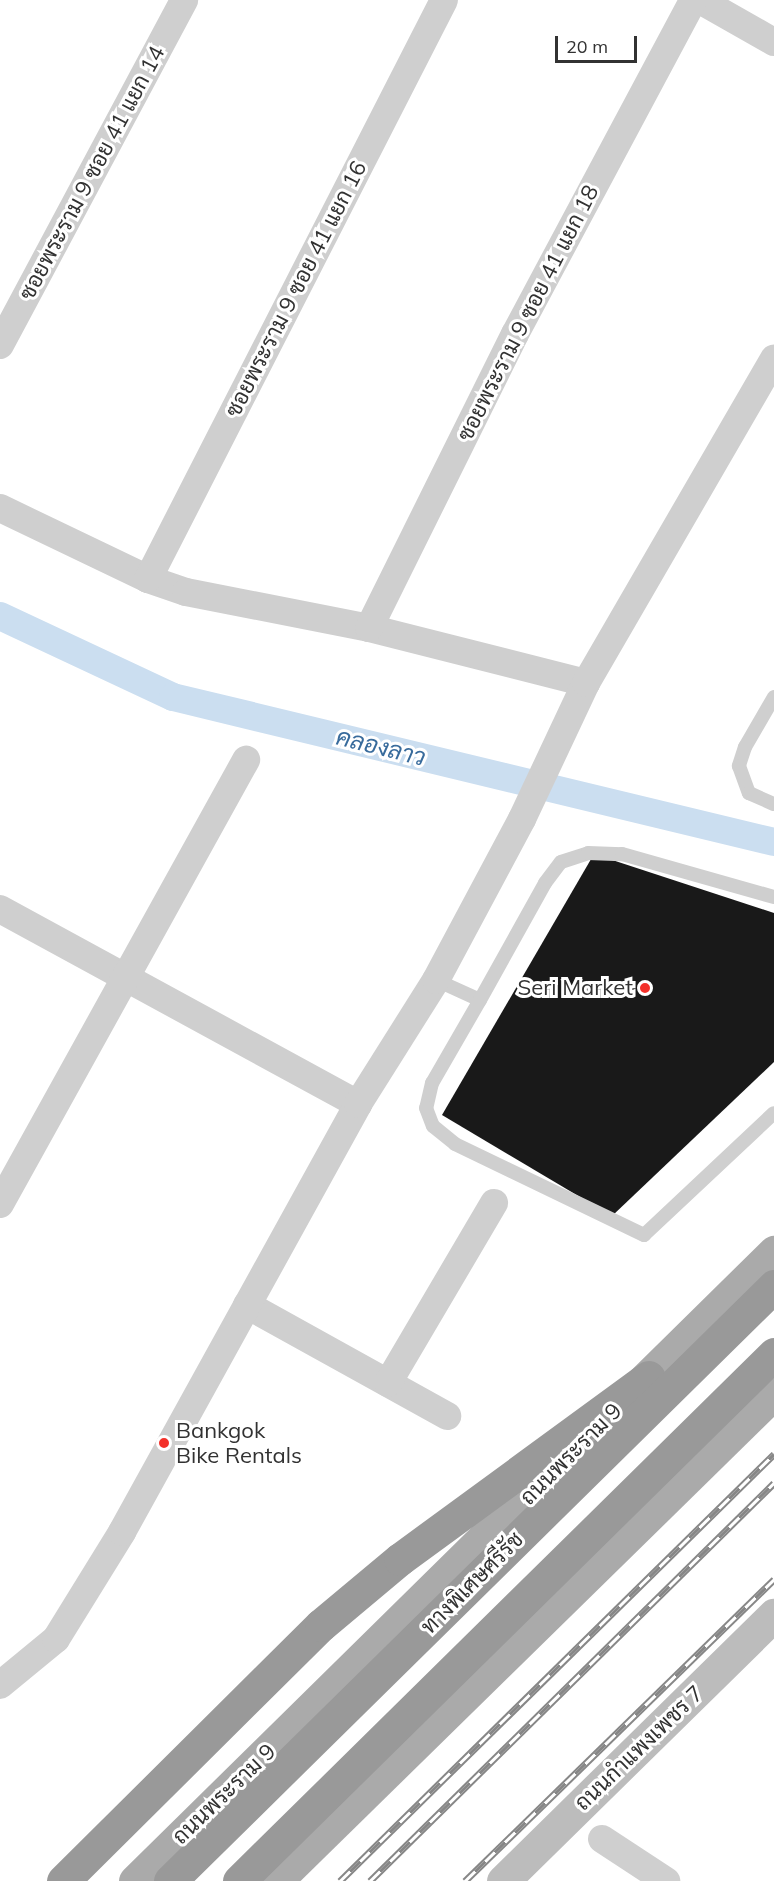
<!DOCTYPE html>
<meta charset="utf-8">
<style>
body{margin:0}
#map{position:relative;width:774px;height:1881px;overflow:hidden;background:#fff;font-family:Mulish,Sarabun,sans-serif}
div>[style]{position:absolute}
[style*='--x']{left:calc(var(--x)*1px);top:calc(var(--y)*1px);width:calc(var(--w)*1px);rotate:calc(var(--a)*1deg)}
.canal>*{height:28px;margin:-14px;padding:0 14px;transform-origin:14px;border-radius:14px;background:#cbdef0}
.building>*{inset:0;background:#191919}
.lane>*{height:14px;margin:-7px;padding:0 7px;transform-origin:7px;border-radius:7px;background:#cfcfcf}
.street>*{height:28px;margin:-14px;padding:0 14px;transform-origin:14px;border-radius:14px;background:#cfcfcf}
.secondary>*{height:33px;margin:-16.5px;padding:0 16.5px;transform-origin:16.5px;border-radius:16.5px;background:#bcbcbc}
.primary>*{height:33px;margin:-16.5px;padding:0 16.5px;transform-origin:16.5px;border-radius:16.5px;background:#aaa}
.highway>*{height:33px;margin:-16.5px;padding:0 16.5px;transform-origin:16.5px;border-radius:16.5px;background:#999}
.rail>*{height:7px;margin-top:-3.5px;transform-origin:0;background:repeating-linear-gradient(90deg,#fff 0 14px,#878787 0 28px);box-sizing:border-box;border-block:2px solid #878787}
.dots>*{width:16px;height:16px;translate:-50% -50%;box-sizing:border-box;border:3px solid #fff;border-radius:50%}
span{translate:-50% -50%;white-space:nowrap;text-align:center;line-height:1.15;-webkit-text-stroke:6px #fff;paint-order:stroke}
.street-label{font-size:22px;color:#323232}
.poi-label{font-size:22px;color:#323232}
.right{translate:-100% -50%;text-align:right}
.left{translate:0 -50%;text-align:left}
.water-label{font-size:24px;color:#386b9c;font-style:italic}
.scale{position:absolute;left:555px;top:36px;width:82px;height:27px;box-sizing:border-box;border:3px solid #323232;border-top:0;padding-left:8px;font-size:18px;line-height:21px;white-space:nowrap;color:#323232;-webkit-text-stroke:4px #fff;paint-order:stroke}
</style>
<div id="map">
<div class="canal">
<div style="--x:0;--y:616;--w:191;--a:25.1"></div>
<div style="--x:173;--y:697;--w:618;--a:13.56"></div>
</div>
<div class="building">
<div style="clip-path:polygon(594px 854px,774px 913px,774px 1062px,612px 1216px,442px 1115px)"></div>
</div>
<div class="lane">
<div style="--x:774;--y:697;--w:58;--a:120.1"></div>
<div style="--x:745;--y:747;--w:20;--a:108"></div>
<div style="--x:739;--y:766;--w:29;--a:70"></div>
<div style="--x:749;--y:793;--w:27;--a:24"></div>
<div style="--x:436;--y:980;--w:48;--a:24.4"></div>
<div style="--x:480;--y:1000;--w:96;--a:120"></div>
<div style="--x:432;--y:1083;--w:26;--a:103"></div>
<div style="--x:426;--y:1108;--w:19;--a:69"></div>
<div style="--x:433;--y:1126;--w:28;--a:39"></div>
<div style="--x:455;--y:1144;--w:210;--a:25.7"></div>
<div style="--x:644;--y:1235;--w:178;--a:-43.2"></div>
<div style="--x:480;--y:1000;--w:134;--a:-60.9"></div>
<div style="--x:545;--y:883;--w:26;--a:-53"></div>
<div style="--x:561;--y:862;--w:28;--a:-18"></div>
<div style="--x:588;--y:853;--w:34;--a:2"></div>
<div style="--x:622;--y:854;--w:158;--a:15.8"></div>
</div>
<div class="street">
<div style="--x:700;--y:0;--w:85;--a:29.6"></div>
<div style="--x:0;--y:345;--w:391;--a:-61.9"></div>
<div style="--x:0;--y:508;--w:164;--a:25.6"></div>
<div style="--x:148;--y:579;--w:40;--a:18.9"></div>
<div style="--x:186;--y:592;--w:187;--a:11.1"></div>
<div style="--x:369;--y:628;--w:224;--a:14.2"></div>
<div style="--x:148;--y:579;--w:650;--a:-62.92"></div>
<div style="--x:369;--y:628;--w:328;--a:-63.6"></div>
<div style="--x:515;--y:334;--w:378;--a:-61.9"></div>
<div style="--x:0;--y:909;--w:408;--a:28.6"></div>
<div style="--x:0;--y:1204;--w:508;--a:-61.01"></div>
<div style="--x:247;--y:1305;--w:229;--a:29"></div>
<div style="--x:388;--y:1383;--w:209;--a:-59.5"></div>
<div style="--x:0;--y:1685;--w:72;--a:-39.4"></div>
<div style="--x:56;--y:1639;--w:126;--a:-58.3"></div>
<div style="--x:122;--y:1532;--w:489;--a:-61.1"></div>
<div style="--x:358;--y:1104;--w:146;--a:-57.8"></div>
<div style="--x:436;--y:980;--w:183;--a:-61.9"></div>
<div style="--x:522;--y:819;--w:150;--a:-64.8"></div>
<div style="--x:586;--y:683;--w:375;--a:-59.9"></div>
<div style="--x:602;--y:1839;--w:77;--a:33.3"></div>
</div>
<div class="secondary">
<div style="--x:503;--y:1881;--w:380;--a:-44.5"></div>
</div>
<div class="primary">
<div style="--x:135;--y:1881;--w:897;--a:-44.55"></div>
<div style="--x:276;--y:1881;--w:697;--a:-44.42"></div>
</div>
<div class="highway">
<div style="--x:63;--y:1881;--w:363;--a:-44.8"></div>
<div style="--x:321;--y:1625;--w:103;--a:-39.9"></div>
<div style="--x:400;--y:1559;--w:308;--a:-36.2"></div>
<div style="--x:170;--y:1881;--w:848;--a:-44.57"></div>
<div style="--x:239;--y:1881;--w:751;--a:-44.57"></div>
</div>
<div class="rail">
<div style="--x:340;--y:1881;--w:609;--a:-44.53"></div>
<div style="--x:370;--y:1881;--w:567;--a:-44.57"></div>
<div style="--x:465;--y:1881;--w:432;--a:-44.3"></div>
</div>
<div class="dots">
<div style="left:645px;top:988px;background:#f3302a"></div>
<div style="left:164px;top:1443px;background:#f3302a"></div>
</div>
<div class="street-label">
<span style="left:92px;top:173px;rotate:-62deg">ซอยพระราม 9 ซอย 41 แยก 14</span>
<span style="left:296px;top:289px;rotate:-63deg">ซอยพระราม 9 ซอย 41 แยก 16</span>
<span style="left:528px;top:313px;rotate:-63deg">ซอยพระราม 9 ซอย 41 แยก 18</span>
<span style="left:571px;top:1454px;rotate:-45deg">ถนนพระราม 9</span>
<span style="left:472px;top:1583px;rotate:-45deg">ทางพิเศษศรีรัช</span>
<span style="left:639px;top:1748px;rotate:-44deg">ถนนกำแพงเพชร 7</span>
<span style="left:224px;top:1794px;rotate:-44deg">ถนนพระราม 9</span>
</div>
<div class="poi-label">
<span class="right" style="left:633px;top:988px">Seri Market</span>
<span class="left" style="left:176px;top:1443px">Bankgok<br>Bike Rentals</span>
</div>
<div class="water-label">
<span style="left:381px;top:747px;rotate:14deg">คลองลาว</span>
</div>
<div class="scale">20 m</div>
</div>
